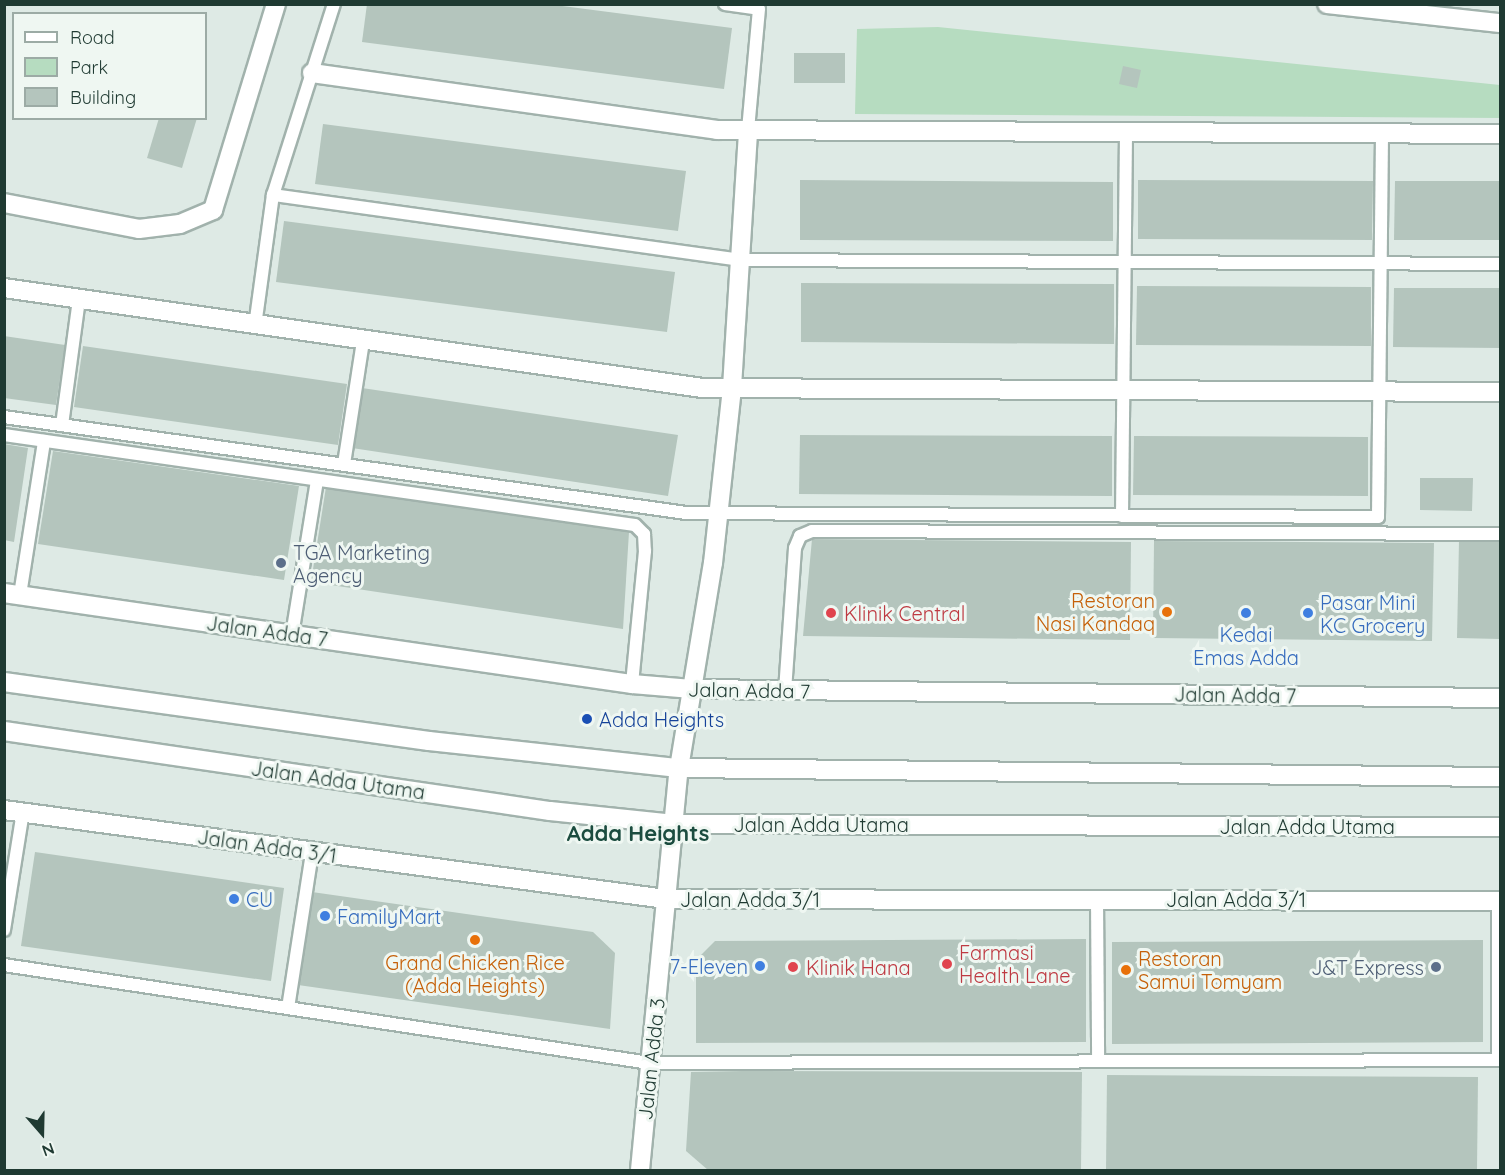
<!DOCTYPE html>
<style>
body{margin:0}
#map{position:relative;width:1505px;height:1175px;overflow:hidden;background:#deeae5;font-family:Quicksand,sans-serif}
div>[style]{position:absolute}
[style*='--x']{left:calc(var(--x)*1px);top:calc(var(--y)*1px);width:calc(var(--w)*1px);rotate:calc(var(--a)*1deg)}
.green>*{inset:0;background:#b6dcc0}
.building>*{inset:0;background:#b4c5bd}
.roads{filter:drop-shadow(2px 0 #a1b2ac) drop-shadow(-2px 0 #a1b2ac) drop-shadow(0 2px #a1b2ac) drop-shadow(0 -2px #a1b2ac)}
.lane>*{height:12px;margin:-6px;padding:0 6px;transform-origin:6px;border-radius:6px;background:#fff}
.street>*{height:18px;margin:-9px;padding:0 9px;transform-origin:9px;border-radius:9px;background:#fff}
.secondary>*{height:18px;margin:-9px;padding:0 9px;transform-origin:9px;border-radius:9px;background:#fff}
.dots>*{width:16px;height:16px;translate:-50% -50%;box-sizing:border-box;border:3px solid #eff7f2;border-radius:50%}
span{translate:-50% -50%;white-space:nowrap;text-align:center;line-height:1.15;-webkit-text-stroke:6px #eff7f2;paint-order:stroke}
.service-label{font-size:20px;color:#4e5e75}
.left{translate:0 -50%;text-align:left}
.right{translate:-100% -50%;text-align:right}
.food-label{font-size:20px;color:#c56008}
.shop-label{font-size:20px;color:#366cbe}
.health-label{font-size:20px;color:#be3a42}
.street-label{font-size:20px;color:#1f3a32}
.transit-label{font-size:20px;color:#164399}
.quarter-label{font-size:22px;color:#1b4c3f;font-weight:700}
.frame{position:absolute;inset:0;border:6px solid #1f3a32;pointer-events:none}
.legend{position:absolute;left:12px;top:12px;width:195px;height:108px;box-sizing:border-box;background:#eff7f2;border:2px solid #9caba5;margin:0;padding:8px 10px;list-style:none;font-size:18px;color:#1f3a32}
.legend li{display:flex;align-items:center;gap:12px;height:30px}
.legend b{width:30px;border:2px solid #9caba5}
.north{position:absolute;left:12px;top:1103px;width:60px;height:60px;-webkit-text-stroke:4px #eff7f2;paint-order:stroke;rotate:160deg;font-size:16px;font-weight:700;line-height:24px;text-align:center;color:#1f3a32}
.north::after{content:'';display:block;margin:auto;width:21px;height:27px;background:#1f3a32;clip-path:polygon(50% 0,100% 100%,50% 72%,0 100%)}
</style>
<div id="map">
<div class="green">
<div style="clip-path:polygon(938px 27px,1500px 85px,1500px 118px,855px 114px,857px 29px)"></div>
</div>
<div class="building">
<div style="clip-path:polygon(367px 4px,547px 4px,732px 28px,724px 89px,362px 42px)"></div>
<div style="clip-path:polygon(794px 53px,845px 53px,845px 83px,794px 83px)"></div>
<div style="clip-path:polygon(1123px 66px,1141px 70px,1137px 88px,1119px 84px)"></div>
<div style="clip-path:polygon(159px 118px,197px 118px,182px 168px,147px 158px)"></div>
<div style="clip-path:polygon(323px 124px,686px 171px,678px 231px,315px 184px)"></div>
<div style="clip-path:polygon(800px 180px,1113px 182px,1113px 241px,800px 240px)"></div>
<div style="clip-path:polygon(1138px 180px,1373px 181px,1372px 240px,1138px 239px)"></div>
<div style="clip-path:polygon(1395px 181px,1500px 181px,1500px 240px,1394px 240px)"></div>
<div style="clip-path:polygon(284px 221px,675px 272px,667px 332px,276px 282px)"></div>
<div style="clip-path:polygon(801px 283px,1114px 284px,1114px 344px,801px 342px)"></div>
<div style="clip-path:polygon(1137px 286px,1371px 287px,1371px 346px,1136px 345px)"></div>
<div style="clip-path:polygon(1394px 288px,1500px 288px,1500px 348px,1393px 347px)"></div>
<div style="clip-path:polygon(4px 336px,65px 345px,56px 405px,4px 398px)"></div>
<div style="clip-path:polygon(83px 346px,347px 384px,338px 445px,74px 407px)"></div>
<div style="clip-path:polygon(362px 388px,678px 435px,668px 496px,352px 448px)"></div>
<div style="clip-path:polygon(800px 435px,1112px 436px,1112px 496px,799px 494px)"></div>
<div style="clip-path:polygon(1134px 436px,1368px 437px,1368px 496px,1133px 495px)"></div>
<div style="clip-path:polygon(4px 444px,28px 448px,14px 542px,4px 540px)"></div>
<div style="clip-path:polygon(53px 451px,299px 486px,284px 580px,38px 544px)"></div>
<div style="clip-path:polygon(1420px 478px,1473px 478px,1472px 511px,1420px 510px)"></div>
<div style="clip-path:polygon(326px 487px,629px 532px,623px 629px,311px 582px)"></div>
<div style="clip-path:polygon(812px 539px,1131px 542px,1130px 640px,803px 636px)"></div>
<div style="clip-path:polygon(1154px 541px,1434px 543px,1432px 641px,1153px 638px)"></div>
<div style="clip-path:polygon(1459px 541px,1500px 541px,1500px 639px,1457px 638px)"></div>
<div style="clip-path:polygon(35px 852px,284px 888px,271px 981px,21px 946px)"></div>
<div style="clip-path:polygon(312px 892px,593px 932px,615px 953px,610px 1029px,298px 985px)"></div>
<div style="clip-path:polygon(1086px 939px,1086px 1042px,696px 1043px,696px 960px,715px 941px)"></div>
<div style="clip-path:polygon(1483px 940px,1483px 1042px,1112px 1044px,1112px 942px)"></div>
<div style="clip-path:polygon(742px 1071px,1082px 1072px,1081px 1170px,708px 1170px,686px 1151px,691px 1072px)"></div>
<div style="clip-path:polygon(1107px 1075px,1478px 1077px,1477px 1170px,1106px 1170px)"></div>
</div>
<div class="roads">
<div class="lane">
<div style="--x:725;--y:4;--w:34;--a:8"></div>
<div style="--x:759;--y:9;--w:121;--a:95.2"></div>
<div style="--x:273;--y:195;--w:472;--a:7.9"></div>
<div style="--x:740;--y:260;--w:760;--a:0.3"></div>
<div style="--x:255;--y:326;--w:132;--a:-82.2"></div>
<div style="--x:273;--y:195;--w:201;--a:-72.3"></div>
<div style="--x:4;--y:417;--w:689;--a:8.01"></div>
<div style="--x:686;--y:513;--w:692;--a:0.33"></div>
<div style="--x:1378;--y:517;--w:384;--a:-89.4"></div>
<div style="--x:62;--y:425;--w:126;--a:-82.3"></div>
<div style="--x:4;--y:435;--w:637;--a:8.12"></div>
<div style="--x:635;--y:525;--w:13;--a:45"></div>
<div style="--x:644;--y:534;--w:17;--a:87"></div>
<div style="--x:645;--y:551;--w:134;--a:95.6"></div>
<div style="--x:344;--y:464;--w:124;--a:-81.2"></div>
<div style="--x:1122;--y:516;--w:384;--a:-89.4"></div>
<div style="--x:20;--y:595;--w:156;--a:-81.1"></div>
<div style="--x:292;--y:635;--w:156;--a:-80.8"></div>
<div style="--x:785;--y:691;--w:143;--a:-86"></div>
<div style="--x:795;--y:548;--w:13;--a:-67"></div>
<div style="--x:800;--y:536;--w:13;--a:-23"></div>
<div style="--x:812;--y:531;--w:688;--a:0.25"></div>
<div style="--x:1097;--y:898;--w:161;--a:89.6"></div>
<div style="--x:1498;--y:901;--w:159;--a:90"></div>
<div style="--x:4;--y:930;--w:120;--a:-80.9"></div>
<div style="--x:4;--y:965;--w:653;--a:8.63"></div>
<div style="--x:650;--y:1063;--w:850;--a:-0.2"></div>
<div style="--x:288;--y:1008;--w:157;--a:-81.2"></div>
</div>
<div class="street">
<div style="--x:1327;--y:4;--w:174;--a:6.3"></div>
<div style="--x:312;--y:73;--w:409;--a:8"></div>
<div style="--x:717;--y:130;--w:783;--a:0.29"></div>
<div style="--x:4;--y:203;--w:137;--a:10.9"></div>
<div style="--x:139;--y:229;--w:41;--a:-7"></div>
<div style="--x:180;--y:224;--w:36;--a:-23"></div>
<div style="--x:213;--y:210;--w:215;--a:-73"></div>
<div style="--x:4;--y:288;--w:705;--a:8.15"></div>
<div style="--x:702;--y:388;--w:798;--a:0.29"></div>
<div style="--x:4;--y:593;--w:635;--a:8.25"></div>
<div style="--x:632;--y:684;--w:60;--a:4.8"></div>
<div style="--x:692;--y:689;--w:808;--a:0.64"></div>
<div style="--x:4;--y:810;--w:668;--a:7.66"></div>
<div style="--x:666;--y:899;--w:834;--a:0.14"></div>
<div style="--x:640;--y:1170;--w:404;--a:-84.5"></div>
<div style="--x:679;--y:768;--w:208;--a:-80.6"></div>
<div style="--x:713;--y:563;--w:177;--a:-83.8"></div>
<div style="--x:732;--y:387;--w:257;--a:-86.4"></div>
</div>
<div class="secondary">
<div style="--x:4;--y:682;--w:429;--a:7.9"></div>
<div style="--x:429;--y:741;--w:251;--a:6.2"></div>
<div style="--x:679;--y:768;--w:821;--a:0.63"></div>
<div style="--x:4;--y:731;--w:552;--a:8.34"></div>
<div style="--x:550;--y:811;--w:125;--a:6"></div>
<div style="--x:674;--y:824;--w:826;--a:0.21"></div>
</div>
</div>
<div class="dots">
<div style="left:281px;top:563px;background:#5c6f8a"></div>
<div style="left:1167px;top:612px;background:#e8710a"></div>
<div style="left:831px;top:613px;background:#e0444e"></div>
<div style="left:1246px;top:613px;background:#3f7fe0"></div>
<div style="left:1308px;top:613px;background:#3f7fe0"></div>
<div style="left:587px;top:719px;background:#1a4fb4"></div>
<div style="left:234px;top:899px;background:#3f7fe0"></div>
<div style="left:325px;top:916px;background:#3f7fe0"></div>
<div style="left:475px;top:940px;background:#e8710a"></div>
<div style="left:947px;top:964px;background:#e0444e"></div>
<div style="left:760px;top:966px;background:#3f7fe0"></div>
<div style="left:793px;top:967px;background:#e0444e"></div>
<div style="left:1436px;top:967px;background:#5c6f8a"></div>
<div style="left:1126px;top:970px;background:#e8710a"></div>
</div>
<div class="service-label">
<span class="left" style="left:293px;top:564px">TGA Marketing<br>Agency</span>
<span class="right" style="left:1424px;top:967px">J&amp;T Express</span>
</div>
<div class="food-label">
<span class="right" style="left:1155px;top:612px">Restoran<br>Nasi Kandaq</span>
<span class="left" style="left:1138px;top:970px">Restoran<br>Samui Tomyam</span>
<span style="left:475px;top:974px">Grand Chicken Rice<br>(Adda Heights)</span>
</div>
<div class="shop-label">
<span class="left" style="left:1320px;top:614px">Pasar Mini<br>KC Grocery</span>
<span style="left:1246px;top:646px">Kedai<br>Emas Adda</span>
<span class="left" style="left:246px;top:899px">CU</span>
<span class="left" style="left:337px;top:916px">FamilyMart</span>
<span class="right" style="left:748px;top:966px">7-Eleven</span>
</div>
<div class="health-label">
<span class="left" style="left:844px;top:613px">Klinik Central</span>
<span class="left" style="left:959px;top:964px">Farmasi<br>Health Lane</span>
<span class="left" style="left:806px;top:967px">Klinik Hana</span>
</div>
<div class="street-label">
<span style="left:267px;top:631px;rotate:8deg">Jalan Adda 7</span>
<span style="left:749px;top:690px;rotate:1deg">Jalan Adda 7</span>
<span style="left:1235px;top:695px;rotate:1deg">Jalan Adda 7</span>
<span style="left:338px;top:780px;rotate:8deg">Jalan Adda Utama</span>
<span style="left:821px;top:824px">Jalan Adda Utama</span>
<span style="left:1307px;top:826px">Jalan Adda Utama</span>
<span style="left:267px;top:846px;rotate:8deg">Jalan Adda 3/1</span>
<span style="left:750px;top:899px">Jalan Adda 3/1</span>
<span style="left:1236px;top:899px">Jalan Adda 3/1</span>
<span style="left:651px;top:1059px;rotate:-84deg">Jalan Adda 3</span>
</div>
<div class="transit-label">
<span class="left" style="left:599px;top:719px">Adda Heights</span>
</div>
<div class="quarter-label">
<span style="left:638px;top:834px">Adda Heights</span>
</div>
<div class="frame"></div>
<ul class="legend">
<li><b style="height:8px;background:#fff"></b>Road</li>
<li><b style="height:16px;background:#b6dcc0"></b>Park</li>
<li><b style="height:16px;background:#b4c5bd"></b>Building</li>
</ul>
<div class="north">N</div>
</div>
